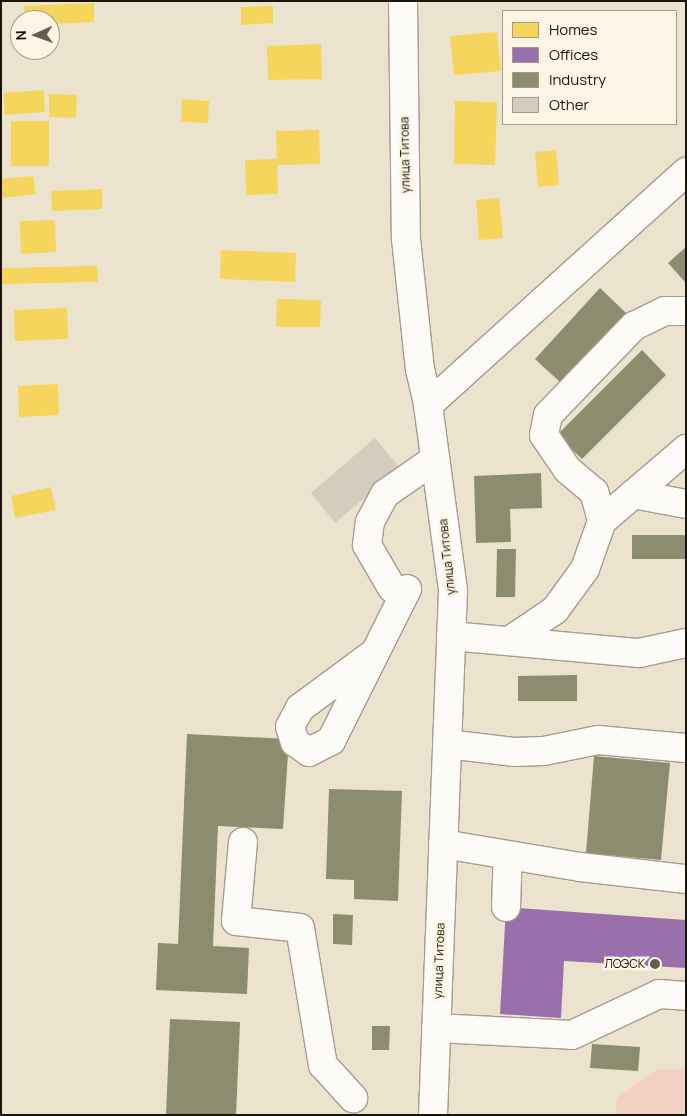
<!DOCTYPE html>
<meta charset="utf-8">
<style>
body{margin:0}
#map{position:relative;width:687px;height:1116px;overflow:hidden;background:#ece3cf;font-family:Manrope,sans-serif}
div>[style]{position:absolute}
[style*='--x']{left:calc(var(--x)*1px);top:calc(var(--y)*1px);width:calc(var(--w)*1px);rotate:calc(var(--a)*1deg)}
.green>*{inset:0;background:#f3d0c4}
.homes>*{inset:0;background:#f6d55c}
.offices>*{inset:0;background:#9970ab}
.industry>*{inset:0;background:#8c8c6e}
.building>*{inset:0;background:#d4ccbc}
.roads{filter:drop-shadow(1px 0 #a49d8e) drop-shadow(-1px 0 #a49d8e) drop-shadow(0 1px #a49d8e) drop-shadow(0 -1px #a49d8e)}
.minor>*{height:28px;margin:-14px;padding:0 14px;transform-origin:14px;border-radius:14px;background:#fcfbf8}
.dots>*{width:14px;height:14px;translate:-50% -50%;box-sizing:border-box;border:2px solid #fcf5e6;border-radius:50%}
span{translate:-50% -50%;white-space:nowrap;text-align:center;line-height:1.15;-webkit-text-stroke:5px #fcf5e6;paint-order:stroke}
.street-label{font-size:12px;color:#1a1407}
.poi-label{font-size:12px;color:#1a1407}
.right{translate:-100% -50%;text-align:right}
.frame{position:absolute;inset:0;border:2px solid #1a1407;pointer-events:none}
.legend{position:absolute;left:502px;top:10px;width:175px;height:115px;box-sizing:border-box;background:#fcf5e6;border:1px solid #a29b8d;margin:0;padding:6px 9px;list-style:none;font-size:15px;color:#1a1407}
.legend li{display:flex;align-items:center;gap:10px;height:25px}
.legend b{width:25px;border:1px solid #a29b8d}
.north{position:absolute;left:10px;top:10px;width:50px;height:50px;box-sizing:border-box;background:#fcf5e6;border:1px solid #a29b8d;border-radius:50%;rotate:268deg;font-size:14px;font-weight:700;line-height:20px;text-align:center;color:#1a1407}
.north::after{content:'';display:block;margin:auto;width:18px;height:22px;background:#645c4d;clip-path:polygon(50% 0,100% 100%,50% 72%,0 100%)}
</style>
<div id="map">
<div class="green">
<div style="clip-path:polygon(658px 1069px,686px 1069px,686px 1115px,615px 1115px,617px 1098px)"></div>
</div>
<div class="homes">
<div style="clip-path:polygon(94px 3px,94px 22px,50px 24px,50px 20px,25px 20px,24px 6px)"></div>
<div style="clip-path:polygon(273px 6px,273px 23px,241px 25px,241px 7px)"></div>
<div style="clip-path:polygon(497px 32px,501px 71px,454px 75px,450px 36px)"></div>
<div style="clip-path:polygon(321px 44px,322px 79px,268px 80px,267px 46px)"></div>
<div style="clip-path:polygon(44px 90px,45px 112px,5px 115px,3px 93px)"></div>
<div style="clip-path:polygon(49px 94px,77px 95px,76px 118px,49px 117px)"></div>
<div style="clip-path:polygon(182px 99px,209px 101px,208px 123px,181px 122px)"></div>
<div style="clip-path:polygon(455px 101px,497px 102px,495px 165px,454px 164px)"></div>
<div style="clip-path:polygon(11px 121px,49px 121px,49px 166px,11px 166px)"></div>
<div style="clip-path:polygon(319px 130px,320px 164px,277px 165px,278px 194px,246px 195px,245px 160px,277px 159px,276px 131px)"></div>
<div style="clip-path:polygon(556px 150px,559px 185px,538px 187px,535px 152px)"></div>
<div style="clip-path:polygon(33px 176px,36px 194px,1px 198px,1px 179px)"></div>
<div style="clip-path:polygon(102px 189px,102px 209px,52px 211px,51px 191px)"></div>
<div style="clip-path:polygon(499px 198px,503px 238px,479px 240px,476px 200px)"></div>
<div style="clip-path:polygon(55px 220px,56px 252px,21px 254px,20px 221px)"></div>
<div style="clip-path:polygon(221px 250px,296px 253px,295px 282px,220px 279px)"></div>
<div style="clip-path:polygon(97px 266px,98px 282px,1px 284px,1px 268px)"></div>
<div style="clip-path:polygon(277px 299px,321px 300px,320px 327px,276px 327px)"></div>
<div style="clip-path:polygon(67px 308px,68px 339px,15px 341px,14px 310px)"></div>
<div style="clip-path:polygon(58px 384px,59px 415px,19px 417px,18px 386px)"></div>
<div style="clip-path:polygon(51px 487px,56px 510px,15px 518px,11px 496px)"></div>
</div>
<div class="offices">
<div style="clip-path:polygon(506px 907px,686px 920px,686px 968px,564px 961px,561px 1018px,500px 1014px)"></div>
</div>
<div class="industry">
<div style="clip-path:polygon(686px 247px,686px 283px,668px 263px)"></div>
<div style="clip-path:polygon(600px 288px,626px 313px,562px 384px,535px 359px)"></div>
<div style="clip-path:polygon(642px 350px,666px 375px,582px 459px,557px 435px)"></div>
<div style="clip-path:polygon(541px 473px,542px 508px,510px 509px,511px 542px,476px 543px,474px 476px)"></div>
<div style="clip-path:polygon(632px 535px,686px 535px,686px 559px,632px 559px)"></div>
<div style="clip-path:polygon(497px 549px,516px 549px,515px 597px,496px 597px)"></div>
<div style="clip-path:polygon(577px 675px,577px 701px,518px 701px,518px 676px)"></div>
<div style="clip-path:polygon(187px 734px,289px 739px,283px 829px,218px 826px,213px 946px,249px 948px,247px 994px,156px 990px,158px 943px,178px 944px)"></div>
<div style="clip-path:polygon(594px 756px,670px 763px,661px 860px,586px 853px)"></div>
<div style="clip-path:polygon(329px 789px,402px 791px,398px 901px,354px 899px,354px 880px,326px 879px)"></div>
<div style="clip-path:polygon(333px 914px,353px 915px,352px 945px,333px 944px)"></div>
<div style="clip-path:polygon(170px 1019px,240px 1022px,236px 1115px,166px 1115px)"></div>
<div style="clip-path:polygon(372px 1026px,390px 1026px,389px 1050px,372px 1050px)"></div>
<div style="clip-path:polygon(592px 1044px,640px 1047px,638px 1071px,590px 1068px)"></div>
</div>
<div class="building">
<div style="clip-path:polygon(375px 438px,400px 468px,335px 523px,311px 493px)"></div>
</div>
<div class="roads">
<div class="minor">
<div style="--x:403;--y:1;--w:238;--a:89.3"></div>
<div style="--x:406;--y:239;--w:131;--a:83.9"></div>
<div style="--x:420;--y:369;--w:37;--a:77"></div>
<div style="--x:428;--y:405;--w:187;--a:82.3"></div>
<div style="--x:453;--y:590;--w:525;--a:92.18"></div>
<div style="--x:428;--y:405;--w:348;--a:-42.1"></div>
<div style="--x:633;--y:494;--w:54;--a:10.7"></div>
<div style="--x:602;--y:521;--w:111;--a:-40.6"></div>
<div style="--x:392;--y:588;--w:50;--a:-120.2"></div>
<div style="--x:367;--y:545;--w:23;--a:-83"></div>
<div style="--x:370;--y:522;--w:32;--a:-62"></div>
<div style="--x:385;--y:494;--w:61;--a:-35"></div>
<div style="--x:451;--y:636;--w:189;--a:5.2"></div>
<div style="--x:639;--y:653;--w:48;--a:-12"></div>
<div style="--x:509;--y:641;--w:55;--a:-34"></div>
<div style="--x:555;--y:610;--w:51;--a:-53.8"></div>
<div style="--x:585;--y:569;--w:51;--a:-70.5"></div>
<div style="--x:602;--y:521;--w:30;--a:-105"></div>
<div style="--x:594;--y:492;--w:35;--a:-140"></div>
<div style="--x:567;--y:469;--w:41;--a:-124.1"></div>
<div style="--x:544;--y:435;--w:20;--a:-79"></div>
<div style="--x:548;--y:415;--w:124;--a:-46"></div>
<div style="--x:634;--y:326;--w:34;--a:-26"></div>
<div style="--x:665;--y:311;--w:21;--a:0"></div>
<div style="--x:373;--y:654;--w:91;--a:143.5"></div>
<div style="--x:300;--y:708;--w:21;--a:118"></div>
<div style="--x:290;--y:727;--w:16;--a:72"></div>
<div style="--x:295;--y:742;--w:17;--a:36"></div>
<div style="--x:309;--y:752;--w:25;--a:-27"></div>
<div style="--x:331;--y:741;--w:170;--a:-63.4"></div>
<div style="--x:447;--y:744;--w:67;--a:6.8"></div>
<div style="--x:514;--y:752;--w:30;--a:-2"></div>
<div style="--x:544;--y:751;--w:55;--a:-11.5"></div>
<div style="--x:598;--y:740;--w:88;--a:5.2"></div>
<div style="--x:243;--y:842;--w:79;--a:95.1"></div>
<div style="--x:236;--y:921;--w:64;--a:6.2"></div>
<div style="--x:300;--y:928;--w:139;--a:80.5"></div>
<div style="--x:323;--y:1065;--w:45;--a:47.7"></div>
<div style="--x:443;--y:844;--w:139;--a:9.5"></div>
<div style="--x:580;--y:867;--w:107;--a:6.5"></div>
<div style="--x:506;--y:907;--w:38;--a:-88"></div>
<div style="--x:436;--y:1028;--w:136;--a:2.9"></div>
<div style="--x:572;--y:1035;--w:96;--a:-25.2"></div>
<div style="--x:659;--y:994;--w:27;--a:4"></div>
</div>
</div>
<div class="dots">
<div style="left:655px;top:964px;background:#645c4d"></div>
</div>
<div class="street-label">
<span style="left:405px;top:155px;rotate:-91deg">улица Титова</span>
<span style="left:447px;top:557px;rotate:-96deg">улица Титова</span>
<span style="left:439px;top:961px;rotate:-88deg">улица Титова</span>
</div>
<div class="poi-label">
<span class="right" style="left:645px;top:964px">ЛОЭСК</span>
</div>
<div class="frame"></div>
<ul class="legend">
<li><b style="height:14px;background:#f6d55c"></b>Homes</li>
<li><b style="height:14px;background:#9970ab"></b>Offices</li>
<li><b style="height:14px;background:#8c8c6e"></b>Industry</li>
<li><b style="height:14px;background:#d4ccbc"></b>Other</li>
</ul>
<div class="north">N</div>
</div>
